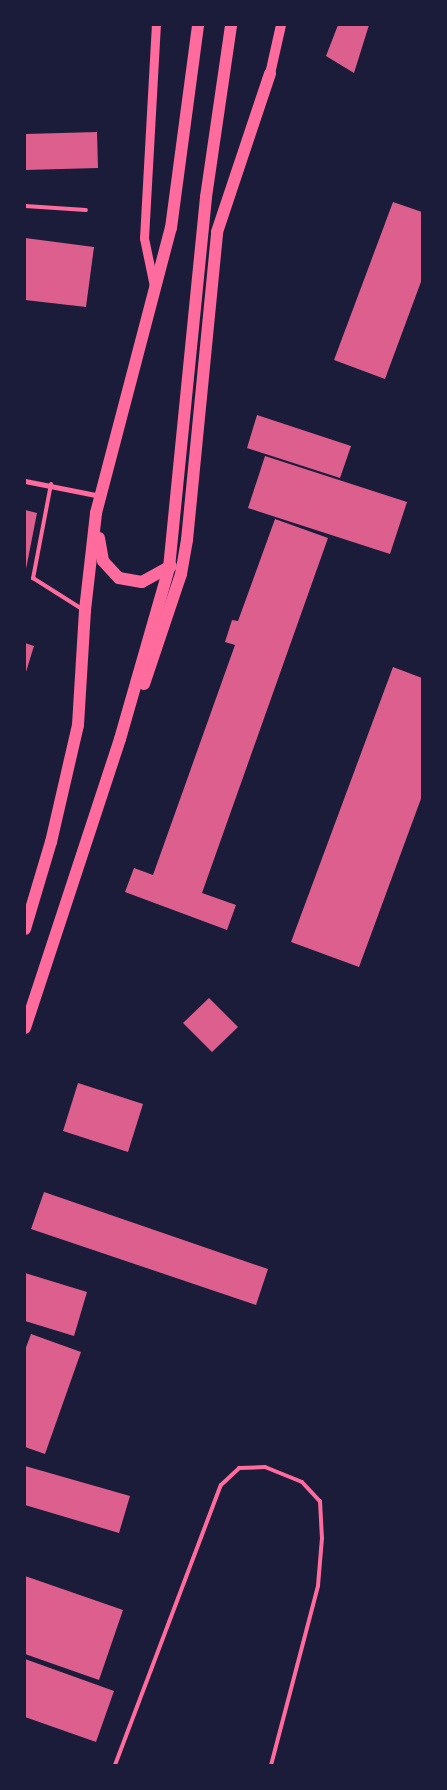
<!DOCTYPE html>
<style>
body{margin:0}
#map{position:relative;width:447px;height:1790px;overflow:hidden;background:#1b1b3a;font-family:Ubuntu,sans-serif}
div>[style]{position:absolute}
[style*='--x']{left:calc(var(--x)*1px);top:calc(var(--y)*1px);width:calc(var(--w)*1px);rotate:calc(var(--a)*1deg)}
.building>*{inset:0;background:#dd5f8e}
.service>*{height:4px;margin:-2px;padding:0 2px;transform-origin:2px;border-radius:2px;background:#ff6b9d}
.minor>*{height:5px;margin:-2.5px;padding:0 2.5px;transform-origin:2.5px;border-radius:2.5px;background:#ff6b9d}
.tertiary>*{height:9px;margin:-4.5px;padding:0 4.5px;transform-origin:4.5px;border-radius:4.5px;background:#ff6b9d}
.secondary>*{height:10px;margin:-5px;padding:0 5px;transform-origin:5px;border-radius:5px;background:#ff6b9d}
.primary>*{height:12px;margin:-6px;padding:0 6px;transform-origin:6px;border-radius:6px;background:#ff6b9d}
span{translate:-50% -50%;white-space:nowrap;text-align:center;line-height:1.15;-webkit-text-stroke:4.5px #1b1b3a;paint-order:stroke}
.frame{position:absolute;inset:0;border:26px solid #1b1b3a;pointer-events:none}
</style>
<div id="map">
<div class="building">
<div style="clip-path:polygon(338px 25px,369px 25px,354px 73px,326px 56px)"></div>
<div style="clip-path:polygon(97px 132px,98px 168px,25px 170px,25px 134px)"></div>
<div style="clip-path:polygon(393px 202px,422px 212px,422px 279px,385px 379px,334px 360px)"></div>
<div style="clip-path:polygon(25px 238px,94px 247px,86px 307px,25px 300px)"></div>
<div style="clip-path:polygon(257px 415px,351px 446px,340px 478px,247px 448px)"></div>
<div style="clip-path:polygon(265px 456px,407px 502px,390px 554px,248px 508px)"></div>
<div style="clip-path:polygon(25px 510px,37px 513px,26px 569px,25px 569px)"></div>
<div style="clip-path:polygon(275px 519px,328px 538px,202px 893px,236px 905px,227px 930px,125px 892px,134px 868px,153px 875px,235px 645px,225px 642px,232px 620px,238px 621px)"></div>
<div style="clip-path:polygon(25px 643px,34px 646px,25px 675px)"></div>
<div style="clip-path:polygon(393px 667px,422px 678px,422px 796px,359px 967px,291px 942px)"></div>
<div style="clip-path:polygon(209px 998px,238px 1027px,212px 1052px,183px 1023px)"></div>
<div style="clip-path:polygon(78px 1083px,143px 1104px,128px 1152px,63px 1131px)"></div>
<div style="clip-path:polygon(44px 1192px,268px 1269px,256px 1305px,31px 1229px)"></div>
<div style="clip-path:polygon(25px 1273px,87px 1292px,74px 1336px,25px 1321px)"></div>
<div style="clip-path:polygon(31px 1334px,81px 1352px,45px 1454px,25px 1447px,25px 1350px)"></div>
<div style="clip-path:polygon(25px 1466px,130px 1496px,119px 1533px,25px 1505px)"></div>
<div style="clip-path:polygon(25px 1576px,123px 1610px,99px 1680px,25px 1654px)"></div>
<div style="clip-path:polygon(25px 1659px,114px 1691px,96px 1742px,25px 1717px)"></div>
</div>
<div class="service">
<div style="--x:25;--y:206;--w:61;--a:3.8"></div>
<div style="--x:51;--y:484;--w:96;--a:100.8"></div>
<div style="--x:33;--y:578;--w:58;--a:32.3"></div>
<div style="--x:115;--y:1765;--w:299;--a:-69.3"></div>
<div style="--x:221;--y:1485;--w:25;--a:-43"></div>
<div style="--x:239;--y:1468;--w:26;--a:-2"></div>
<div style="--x:265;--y:1467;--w:40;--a:22"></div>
<div style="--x:302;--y:1482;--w:26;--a:47"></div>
<div style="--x:320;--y:1501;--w:37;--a:87"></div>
<div style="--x:322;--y:1538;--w:48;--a:94.8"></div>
<div style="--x:318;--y:1586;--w:185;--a:104.7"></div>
</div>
<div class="minor">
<div style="--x:25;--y:481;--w:77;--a:11.2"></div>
</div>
<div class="tertiary">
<div style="--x:154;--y:286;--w:49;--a:-101.8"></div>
<div style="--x:144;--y:238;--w:213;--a:-86.8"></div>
</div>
<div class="secondary">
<div style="--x:270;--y:74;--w:50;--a:-77.3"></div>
</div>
<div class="primary">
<div style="--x:99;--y:538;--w:23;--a:80"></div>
<div style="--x:103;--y:561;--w:23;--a:47"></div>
<div style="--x:119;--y:578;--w:23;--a:10"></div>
<div style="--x:142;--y:582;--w:33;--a:-29"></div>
<div style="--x:144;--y:684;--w:116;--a:-71.4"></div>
<div style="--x:181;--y:574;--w:35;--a:-80"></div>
<div style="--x:187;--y:540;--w:309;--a:-84.4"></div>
<div style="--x:217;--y:232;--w:167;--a:-71.5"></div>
<div style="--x:25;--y:929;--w:91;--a:-73.4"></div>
<div style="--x:51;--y:842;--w:120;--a:-77"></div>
<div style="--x:78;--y:725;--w:115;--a:-86.5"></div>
<div style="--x:85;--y:610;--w:98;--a:-83.5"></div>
<div style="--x:96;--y:513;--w:295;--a:-75.3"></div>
<div style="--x:171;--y:228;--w:205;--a:-82.4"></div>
<div style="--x:25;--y:1028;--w:304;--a:-71.8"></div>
<div style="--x:120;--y:739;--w:178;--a:-74"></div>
<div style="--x:169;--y:568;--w:373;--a:-84.3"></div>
<div style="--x:206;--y:197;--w:174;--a:-81.7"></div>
</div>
<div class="frame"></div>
</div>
